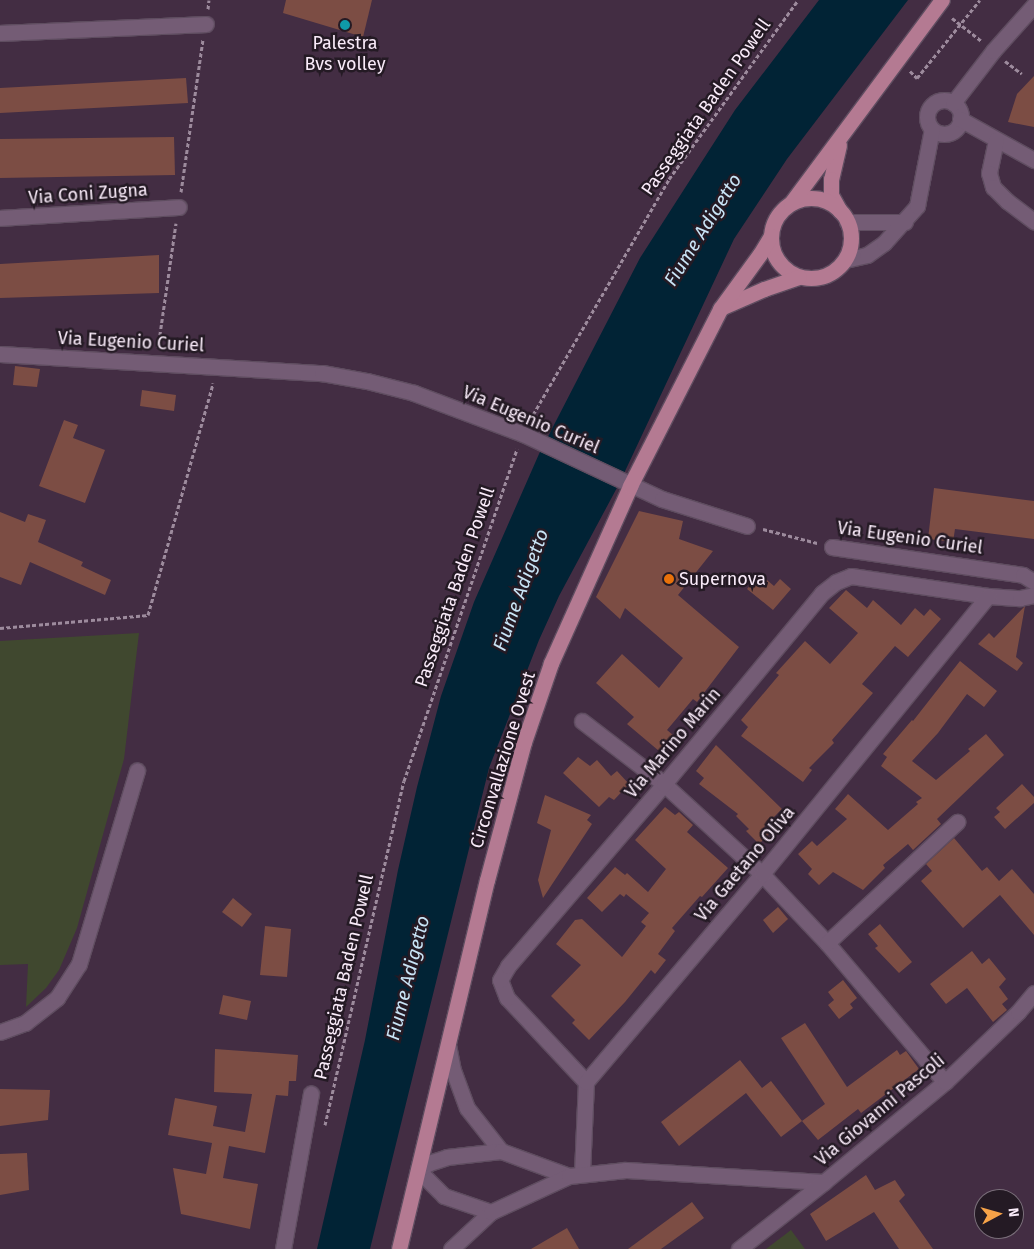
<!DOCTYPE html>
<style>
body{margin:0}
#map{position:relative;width:1034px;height:1249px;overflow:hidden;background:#432d43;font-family:"Fira Sans",sans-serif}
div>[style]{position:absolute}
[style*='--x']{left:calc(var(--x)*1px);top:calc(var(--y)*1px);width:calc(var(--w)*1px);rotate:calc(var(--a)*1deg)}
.green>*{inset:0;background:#40482f}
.water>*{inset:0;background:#012335}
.building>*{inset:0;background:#7c4d44}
.path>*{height:3px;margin-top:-1.5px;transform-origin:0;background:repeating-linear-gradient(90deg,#9d8b9d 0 4px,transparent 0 6.5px)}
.roads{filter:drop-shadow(1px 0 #5f4d60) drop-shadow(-1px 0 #5f4d60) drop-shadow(0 1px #5f4d60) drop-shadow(0 -1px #5f4d60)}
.minor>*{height:15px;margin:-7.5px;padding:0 7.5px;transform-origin:7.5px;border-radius:7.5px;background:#745c75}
.minor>.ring{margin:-7.5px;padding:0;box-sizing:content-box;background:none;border:15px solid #745c75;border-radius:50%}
.major>*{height:15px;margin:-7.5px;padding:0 7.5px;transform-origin:7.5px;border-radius:7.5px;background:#b47a92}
.major>.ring{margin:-7.5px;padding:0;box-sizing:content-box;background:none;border:15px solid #b47a92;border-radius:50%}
.dots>*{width:14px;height:14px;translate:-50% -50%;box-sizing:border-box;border:2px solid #241a24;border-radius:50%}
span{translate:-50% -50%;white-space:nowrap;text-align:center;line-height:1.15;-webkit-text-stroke:5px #241a24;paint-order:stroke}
.poi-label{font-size:18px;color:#f9ebf9}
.left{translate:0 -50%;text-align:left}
.street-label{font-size:18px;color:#f9ebf9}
.water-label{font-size:19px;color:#c9e4f6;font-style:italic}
.north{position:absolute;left:974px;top:1189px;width:50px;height:50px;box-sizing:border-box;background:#241a24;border:1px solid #796e79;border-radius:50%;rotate:84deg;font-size:14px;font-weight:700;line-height:20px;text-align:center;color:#f9ebf9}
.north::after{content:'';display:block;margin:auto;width:18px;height:22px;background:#f6a248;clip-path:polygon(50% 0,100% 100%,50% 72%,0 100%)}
</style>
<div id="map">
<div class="green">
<div style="clip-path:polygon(139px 633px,124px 759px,77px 928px,59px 970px,46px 988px,26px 1007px,28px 964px,0 965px,0 641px)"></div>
<div style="clip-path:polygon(791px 1230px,805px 1249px,766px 1249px)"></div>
</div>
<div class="water">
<div style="clip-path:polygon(819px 0,908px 0,787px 159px,734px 239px,619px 484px,559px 596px,539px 640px,489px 768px,370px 1249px,317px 1249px,365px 1040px,398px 870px,417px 787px,441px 696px,474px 602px,539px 454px,640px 258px,735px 110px)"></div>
</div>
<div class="building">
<div style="clip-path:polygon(286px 0,372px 0,363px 37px,283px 13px)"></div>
<div style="clip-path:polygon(1034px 76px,1034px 127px,1008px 122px,1017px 94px)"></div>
<div style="clip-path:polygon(186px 78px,188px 103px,0 113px,0 88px)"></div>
<div style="clip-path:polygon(174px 137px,175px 175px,0 178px,0 139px)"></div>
<div style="clip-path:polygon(159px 255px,159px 293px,0 298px,0 264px)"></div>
<div style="clip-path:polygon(15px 366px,40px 369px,37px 387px,13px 385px)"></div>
<div style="clip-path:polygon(142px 390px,176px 395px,174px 411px,140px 406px)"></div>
<div style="clip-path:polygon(64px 420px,78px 425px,73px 438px,105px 450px,85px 503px,39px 486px)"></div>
<div style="clip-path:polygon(934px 488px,1034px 501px,1034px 539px,955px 529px,953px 542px,928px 539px)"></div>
<div style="clip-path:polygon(639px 511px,683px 521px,679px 539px,713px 551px,678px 595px,739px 647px,697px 702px,693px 699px,667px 730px,673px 735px,659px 751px,627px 724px,634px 717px,596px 683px,622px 654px,659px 688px,683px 658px,625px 608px,620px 619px,596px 597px)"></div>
<div style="clip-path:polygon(0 512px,25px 522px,28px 514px,46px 520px,38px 542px,83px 562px,81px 566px,111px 580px,105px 595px,30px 562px,21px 585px,0 577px)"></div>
<div style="clip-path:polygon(760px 574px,774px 586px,780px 579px,791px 589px,773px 610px,747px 589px)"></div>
<div style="clip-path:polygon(846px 590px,867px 608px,873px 600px,901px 625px,915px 608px,924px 616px,930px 609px,941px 619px,908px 657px,895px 646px,862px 684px,873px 693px,832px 740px,834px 743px,809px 768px,812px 770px,803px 782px,741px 736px,748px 727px,741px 720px,779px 675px,776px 673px,805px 641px,830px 664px,858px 633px,829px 608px)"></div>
<div style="clip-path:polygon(1025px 606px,1016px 657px,1023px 663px,1017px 671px,978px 644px,989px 633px,994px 638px)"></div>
<div style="clip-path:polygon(960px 661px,997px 691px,984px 707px,967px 694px,938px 733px,912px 761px,936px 780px,970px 751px,968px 749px,986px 734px,1004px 755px,937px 819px,941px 824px,913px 850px,908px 844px,883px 865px,885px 868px,863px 890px,833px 872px,819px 885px,808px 874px,812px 869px,798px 854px,812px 841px,817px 846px,847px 819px,835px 809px,848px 794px,888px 830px,918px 804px,916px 802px,922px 798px,881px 766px,887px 757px,883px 754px,912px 720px,913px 721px)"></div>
<div style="clip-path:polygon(716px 745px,782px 809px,764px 827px,770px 833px,759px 844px,746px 831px,749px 829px,736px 816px,738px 814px,699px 784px,704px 778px,696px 771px)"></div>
<div style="clip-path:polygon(578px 757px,590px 766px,597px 760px,611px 776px,617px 771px,629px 784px,614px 800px,609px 797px,599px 807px,563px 773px)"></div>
<div style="clip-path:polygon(1022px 784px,1034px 797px,1034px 803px,1005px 829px,994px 817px,1000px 812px,996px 808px)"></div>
<div style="clip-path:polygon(545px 795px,591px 815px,587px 820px,592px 824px,543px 898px,538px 880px,551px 830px,537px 823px)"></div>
<div style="clip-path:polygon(665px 807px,675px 815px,679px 812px,693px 825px,687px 832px,728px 868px,702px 897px,700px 896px,672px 928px,675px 931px,658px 954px,666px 960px,655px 974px,651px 970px,625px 1002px,589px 1040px,572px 1023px,575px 1020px,551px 996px,581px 965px,556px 944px,575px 920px,582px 919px,622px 957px,646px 926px,641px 922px,649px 913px,626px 894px,624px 897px,620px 894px,602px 912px,587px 898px,615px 867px,625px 875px,627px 873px,648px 892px,666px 869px,635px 840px)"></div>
<div style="clip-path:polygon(954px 838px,982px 871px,987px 867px,999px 881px,1012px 869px,1034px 894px,1034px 935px,1000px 895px,963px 928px,921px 881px,932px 871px,926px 864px)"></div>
<div style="clip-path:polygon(233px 898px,252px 914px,242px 927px,222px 912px)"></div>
<div style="clip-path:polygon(778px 907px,788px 919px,773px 933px,763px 920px)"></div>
<div style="clip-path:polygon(880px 924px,912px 962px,899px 973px,875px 948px,878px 946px,868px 934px)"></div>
<div style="clip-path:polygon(265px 926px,291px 929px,287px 977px,260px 975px)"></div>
<div style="clip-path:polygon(972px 951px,982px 964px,989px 958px,1006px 979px,999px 987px,1008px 999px,1002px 1004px,1007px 1010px,993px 1022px,967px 988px,946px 1004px,930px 984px)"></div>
<div style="clip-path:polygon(843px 980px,857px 998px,850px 1004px,853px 1008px,839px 1019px,828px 1005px,834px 1000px,828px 992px)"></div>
<div style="clip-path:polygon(223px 995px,251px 1001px,247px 1020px,219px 1014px)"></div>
<div style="clip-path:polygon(805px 1023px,847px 1087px,897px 1050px,900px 1055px,906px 1051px,919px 1069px,861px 1113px,858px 1109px,818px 1140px,802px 1121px,825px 1104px,781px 1038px)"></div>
<div style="clip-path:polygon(215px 1049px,298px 1055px,296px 1081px,289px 1081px,288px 1096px,276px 1095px,265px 1153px,229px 1146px,223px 1178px,258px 1184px,250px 1229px,181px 1214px,173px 1168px,206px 1174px,212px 1143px,168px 1135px,175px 1098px,217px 1106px,213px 1126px,245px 1132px,252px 1094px,214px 1092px)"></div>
<div style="clip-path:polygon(740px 1060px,762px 1088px,771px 1081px,802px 1121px,781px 1137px,746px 1093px,679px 1146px,661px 1122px)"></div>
<div style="clip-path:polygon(0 1089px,50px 1090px,48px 1120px,0 1126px)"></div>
<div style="clip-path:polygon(27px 1153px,29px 1190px,0 1195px,0 1154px)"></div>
<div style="clip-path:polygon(866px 1175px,875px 1190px,895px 1180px,905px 1195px,899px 1201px,933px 1249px,899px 1249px,874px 1212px,826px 1241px,810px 1214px)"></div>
<div style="clip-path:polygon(692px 1202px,704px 1218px,661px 1249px,628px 1249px)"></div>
<div style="clip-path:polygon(567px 1228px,579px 1249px,531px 1249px)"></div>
</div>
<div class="path">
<div style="--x:208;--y:9;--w:9;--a:-84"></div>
<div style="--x:952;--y:18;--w:37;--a:38"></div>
<div style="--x:1005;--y:61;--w:21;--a:37"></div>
<div style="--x:910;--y:71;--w:10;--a:45"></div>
<div style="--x:917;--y:78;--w:100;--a:-51.1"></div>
<div style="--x:181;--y:192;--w:154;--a:-81.8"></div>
<div style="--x:158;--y:348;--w:126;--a:-81.8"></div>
<div style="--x:530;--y:420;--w:278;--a:-60"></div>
<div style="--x:669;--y:179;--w:221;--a:-54.2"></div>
<div style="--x:763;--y:529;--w:56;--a:14.5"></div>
<div style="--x:0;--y:628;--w:149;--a:-5"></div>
<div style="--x:148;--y:615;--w:241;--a:-74.3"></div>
<div style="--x:325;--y:1125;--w:353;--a:-77.1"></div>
<div style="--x:404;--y:781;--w:351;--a:-71.2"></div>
</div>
<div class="roads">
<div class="minor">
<div style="--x:0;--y:33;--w:206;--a:-2.5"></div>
<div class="ring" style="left:927px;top:100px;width:19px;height:19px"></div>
<div style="--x:953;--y:103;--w:66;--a:-52.4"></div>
<div style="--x:993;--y:51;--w:62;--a:-48.3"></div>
<div style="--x:960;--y:119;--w:85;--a:29"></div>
<div style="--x:996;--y:140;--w:34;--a:102"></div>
<div style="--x:989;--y:173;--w:15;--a:74"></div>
<div style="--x:993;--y:187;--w:20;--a:45"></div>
<div style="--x:1007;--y:201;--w:34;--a:37"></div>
<div style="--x:0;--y:218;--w:179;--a:-3.5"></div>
<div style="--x:847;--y:222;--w:58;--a:0"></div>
<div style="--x:845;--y:260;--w:23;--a:-13"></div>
<div style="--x:867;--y:255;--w:21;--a:-35"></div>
<div style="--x:884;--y:243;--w:50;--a:-48.3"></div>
<div style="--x:917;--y:206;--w:78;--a:-79"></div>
<div style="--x:0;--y:354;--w:323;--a:3.4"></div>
<div style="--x:322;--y:373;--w:46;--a:10.1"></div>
<div style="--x:367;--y:381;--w:49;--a:14.3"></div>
<div style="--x:414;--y:393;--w:116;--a:20.6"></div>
<div style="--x:523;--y:434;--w:153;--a:25.1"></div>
<div style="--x:662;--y:499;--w:89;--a:17.6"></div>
<div style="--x:832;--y:547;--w:193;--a:8.3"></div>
<div style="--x:1023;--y:575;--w:13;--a:32"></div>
<div style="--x:582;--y:721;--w:103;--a:37.5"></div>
<div style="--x:664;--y:784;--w:133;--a:42.6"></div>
<div style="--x:762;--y:874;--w:95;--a:46.7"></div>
<div style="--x:827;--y:943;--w:182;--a:49.7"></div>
<div style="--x:827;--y:943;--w:178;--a:-42.9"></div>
<div style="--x:0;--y:1032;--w:27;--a:-20"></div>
<div style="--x:25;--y:1023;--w:41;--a:-38"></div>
<div style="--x:57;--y:998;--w:40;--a:-57.1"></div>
<div style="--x:79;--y:964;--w:202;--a:-73.3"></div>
<div style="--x:448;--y:1045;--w:25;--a:79"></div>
<div style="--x:453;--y:1070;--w:40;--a:69.8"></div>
<div style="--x:467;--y:1108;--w:55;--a:51.7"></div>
<div style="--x:586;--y:1082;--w:115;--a:-133.2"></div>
<div style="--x:507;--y:998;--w:19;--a:-111"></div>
<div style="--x:500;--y:980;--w:16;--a:-60"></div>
<div style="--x:508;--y:966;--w:240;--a:-49.4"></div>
<div style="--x:664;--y:784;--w:248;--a:-50.4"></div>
<div style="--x:822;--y:593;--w:18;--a:-38"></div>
<div style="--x:836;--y:582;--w:16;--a:-22"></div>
<div style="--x:851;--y:576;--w:138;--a:8.3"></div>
<div style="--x:988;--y:596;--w:32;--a:4"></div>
<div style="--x:1020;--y:598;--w:14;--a:-12"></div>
<div style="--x:582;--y:1173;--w:91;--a:-87.5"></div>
<div style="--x:586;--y:1082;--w:272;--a:-49.8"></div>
<div style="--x:762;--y:874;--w:358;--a:-50.9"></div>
<div style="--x:491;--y:1212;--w:50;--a:-161.2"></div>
<div style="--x:444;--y:1196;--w:37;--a:-135"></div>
<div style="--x:418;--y:1170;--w:13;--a:-32"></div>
<div style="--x:429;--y:1163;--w:19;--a:-18"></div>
<div style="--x:447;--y:1157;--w:54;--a:-6.3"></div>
<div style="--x:501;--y:1151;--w:72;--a:20.2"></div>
<div style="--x:283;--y:1249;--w:158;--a:-79.8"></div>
<div style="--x:451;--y:1249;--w:54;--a:-42.8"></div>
<div style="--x:491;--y:1212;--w:86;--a:-24.8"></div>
<div style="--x:569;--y:1176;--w:57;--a:-6"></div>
<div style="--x:626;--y:1170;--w:198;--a:3.5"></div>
<div style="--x:824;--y:1182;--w:157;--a:-39.6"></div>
<div style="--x:945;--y:1082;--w:101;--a:-43.8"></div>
<div style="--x:1018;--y:1012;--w:25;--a:-50"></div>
<div style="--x:739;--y:1249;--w:108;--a:-38.2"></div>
</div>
<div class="major">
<div style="--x:839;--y:145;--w:35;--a:103"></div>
<div style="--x:831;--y:179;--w:16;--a:90"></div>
<div style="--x:831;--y:195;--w:18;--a:61"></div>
<div class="ring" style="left:771px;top:198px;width:65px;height:65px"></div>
<div style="--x:791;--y:203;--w:253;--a:-53.4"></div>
<div style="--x:723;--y:307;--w:45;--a:-23.7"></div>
<div style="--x:764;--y:289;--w:37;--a:-19"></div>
<div style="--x:399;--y:1249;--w:379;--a:-76.6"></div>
<div style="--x:487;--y:880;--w:143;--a:-75"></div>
<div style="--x:524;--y:742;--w:83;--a:-71.1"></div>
<div style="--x:551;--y:663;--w:194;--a:-65.9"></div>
<div style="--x:630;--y:486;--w:199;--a:-63"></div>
<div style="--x:720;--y:309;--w:68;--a:-54"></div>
<div style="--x:760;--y:254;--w:21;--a:-59"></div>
</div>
</div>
<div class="dots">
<div style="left:345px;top:25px;background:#0f9aa8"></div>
<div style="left:669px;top:579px;background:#e8710a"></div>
</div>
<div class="poi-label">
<span style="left:345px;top:54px">Palestra<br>Bvs volley</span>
<span class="left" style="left:679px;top:579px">Supernova</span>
</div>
<div class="street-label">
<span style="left:706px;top:107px;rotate:-55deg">Passeggiata Baden Powell</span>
<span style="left:88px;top:194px;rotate:-4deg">Via Coni Zugna</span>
<span style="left:131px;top:342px;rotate:3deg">Via Eugenio Curiel</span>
<span style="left:531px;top:420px;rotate:23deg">Via Eugenio Curiel</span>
<span style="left:910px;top:538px;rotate:8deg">Via Eugenio Curiel</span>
<span style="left:455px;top:587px;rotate:-71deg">Passeggiata Baden Powell</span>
<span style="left:673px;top:743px;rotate:-50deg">Via Marino Marin</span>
<span style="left:503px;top:760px;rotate:-73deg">Circonvallazione Ovest</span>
<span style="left:745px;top:864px;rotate:-50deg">Via Gaetano Oliva</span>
<span style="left:344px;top:977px;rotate:-77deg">Passeggiata Baden Powell</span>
<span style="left:880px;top:1110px;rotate:-40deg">Via Giovanni Pascoli</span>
</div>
<div class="water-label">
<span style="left:703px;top:230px;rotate:-58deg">Fiume Adigetto</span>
<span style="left:521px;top:590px;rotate:-70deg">Fiume Adigetto</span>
<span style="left:408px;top:978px;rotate:-76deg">Fiume Adigetto</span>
</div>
<div class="north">N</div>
</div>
